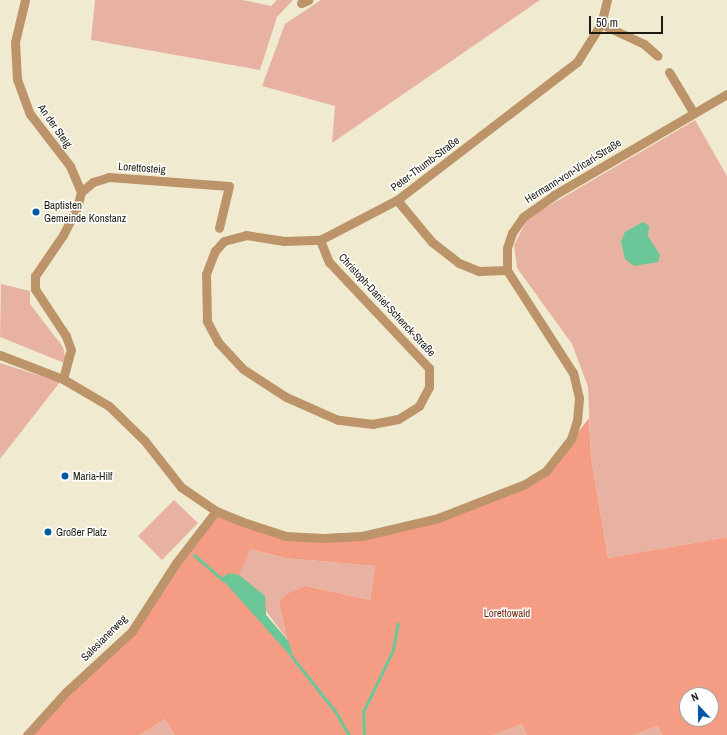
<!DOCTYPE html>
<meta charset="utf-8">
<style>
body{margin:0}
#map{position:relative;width:727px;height:735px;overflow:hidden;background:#f0ebd0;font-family:"Archivo Narrow",sans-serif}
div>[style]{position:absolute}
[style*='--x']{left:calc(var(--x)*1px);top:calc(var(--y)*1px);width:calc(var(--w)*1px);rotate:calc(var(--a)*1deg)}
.green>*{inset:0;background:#e8b2a2}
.forest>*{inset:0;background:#f49d84}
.water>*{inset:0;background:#6bc698}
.stream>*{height:3px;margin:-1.5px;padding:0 1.5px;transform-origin:1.5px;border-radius:1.5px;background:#6bc698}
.minor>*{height:9px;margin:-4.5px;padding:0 4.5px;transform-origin:4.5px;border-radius:4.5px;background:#bd9469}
.dots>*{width:11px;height:11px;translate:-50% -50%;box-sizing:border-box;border:2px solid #fff;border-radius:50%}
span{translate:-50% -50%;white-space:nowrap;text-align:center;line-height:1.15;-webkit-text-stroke:3px #fff;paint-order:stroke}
.street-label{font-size:11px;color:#1b1910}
.poi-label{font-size:11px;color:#1b1910}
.left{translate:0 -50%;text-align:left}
.park-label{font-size:11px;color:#71250f}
.north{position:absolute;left:679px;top:687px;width:40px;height:40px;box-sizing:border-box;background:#fff;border:1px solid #a4a39f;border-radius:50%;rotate:338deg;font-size:11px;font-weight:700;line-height:16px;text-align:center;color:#1b1910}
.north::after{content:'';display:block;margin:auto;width:14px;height:18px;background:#0058a5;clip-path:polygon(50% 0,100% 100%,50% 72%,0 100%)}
.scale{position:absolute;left:589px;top:16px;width:74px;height:18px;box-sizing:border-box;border:2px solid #1b1910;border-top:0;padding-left:5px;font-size:12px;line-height:14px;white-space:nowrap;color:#1b1910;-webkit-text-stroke:3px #fff;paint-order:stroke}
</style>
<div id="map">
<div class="green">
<div style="clip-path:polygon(95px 0,243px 0,271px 6px,277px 0,293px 0,277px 17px,260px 70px,91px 40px)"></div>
<div style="clip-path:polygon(321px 0,540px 0,332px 143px,335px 106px,262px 86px,285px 24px)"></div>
<div style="clip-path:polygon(695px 120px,727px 176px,727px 537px,608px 558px,591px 457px,588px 387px,572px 344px,517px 268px,514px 245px,528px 218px)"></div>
<div style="clip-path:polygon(1px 284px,30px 291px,30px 304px,63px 347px,67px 364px,0 337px)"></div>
<div style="clip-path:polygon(0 363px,60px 382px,0 459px)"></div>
<div style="clip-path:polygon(174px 500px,198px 523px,162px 560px,138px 536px)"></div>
<div style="clip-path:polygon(213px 531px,250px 549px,285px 558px,375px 566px,370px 600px,308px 586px,279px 601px,289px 642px,239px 575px)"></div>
<div style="clip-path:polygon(165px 719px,175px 735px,140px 735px)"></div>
<div style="clip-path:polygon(522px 724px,527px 735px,493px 735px)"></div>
<div style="clip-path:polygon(658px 726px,662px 735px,633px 735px)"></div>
</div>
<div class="forest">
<div style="clip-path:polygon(evenodd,589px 418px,591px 457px,608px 558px,727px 537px,727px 735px,662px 735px,658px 726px,633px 735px,527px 735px,522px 724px,493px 735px,175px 735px,165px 719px,140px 735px,27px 735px,132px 631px,216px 511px,286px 536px,390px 531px,525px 484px,560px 456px,589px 418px,250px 549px,285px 558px,375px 566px,370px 600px,307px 586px,289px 593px,279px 601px,288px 641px,266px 615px,265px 596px,239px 575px,250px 549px,589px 418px,687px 695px,711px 695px,711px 719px,687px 719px,687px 695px)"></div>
</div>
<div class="water">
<div style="clip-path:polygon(643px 222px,649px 226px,648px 236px,660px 255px,658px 262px,634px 266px,625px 259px,621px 242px,625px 232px)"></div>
<div style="clip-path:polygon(229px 573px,239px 575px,265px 596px,266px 615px,289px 642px,294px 660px,221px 578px)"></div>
</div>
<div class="stream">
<div style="--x:194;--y:555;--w:38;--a:41"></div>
<div style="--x:292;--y:657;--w:69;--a:51.5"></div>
<div style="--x:335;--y:711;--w:28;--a:60"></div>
<div style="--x:364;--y:735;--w:23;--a:-92"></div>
<div style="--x:363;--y:712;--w:69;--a:-64.2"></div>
<div style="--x:393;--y:650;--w:27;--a:-80"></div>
</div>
<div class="minor">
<div style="--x:25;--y:0;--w:43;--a:103.4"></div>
<div style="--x:15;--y:42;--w:37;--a:87"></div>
<div style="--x:17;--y:79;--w:37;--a:70"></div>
<div style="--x:30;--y:114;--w:66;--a:52.4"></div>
<div style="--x:70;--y:166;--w:28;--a:67"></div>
<div style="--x:301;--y:3;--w:8;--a:-23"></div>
<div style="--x:601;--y:24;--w:47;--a:24.9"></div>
<div style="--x:644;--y:44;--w:18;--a:41"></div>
<div style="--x:669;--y:72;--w:47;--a:59"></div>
<div style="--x:397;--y:200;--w:55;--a:50.2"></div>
<div style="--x:432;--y:242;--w:34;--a:38"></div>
<div style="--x:459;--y:263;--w:22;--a:22"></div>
<div style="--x:479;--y:271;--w:28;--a:-2"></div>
<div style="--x:320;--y:240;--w:24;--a:68"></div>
<div style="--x:329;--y:262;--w:146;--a:46.7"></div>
<div style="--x:429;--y:368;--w:19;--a:90"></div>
<div style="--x:429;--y:387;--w:21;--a:118"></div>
<div style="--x:419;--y:406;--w:25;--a:148"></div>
<div style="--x:398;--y:419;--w:25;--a:169"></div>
<div style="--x:373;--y:424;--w:35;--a:-173"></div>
<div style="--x:338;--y:420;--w:57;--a:-156.1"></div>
<div style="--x:286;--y:397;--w:51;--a:-146.9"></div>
<div style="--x:243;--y:369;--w:37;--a:-133"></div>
<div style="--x:218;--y:342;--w:24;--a:-118"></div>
<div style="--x:207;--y:321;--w:47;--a:-91.2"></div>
<div style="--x:206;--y:274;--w:25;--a:-69"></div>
<div style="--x:215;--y:251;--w:13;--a:-48"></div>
<div style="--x:224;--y:241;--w:23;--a:-15"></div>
<div style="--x:246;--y:235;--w:37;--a:9"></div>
<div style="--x:283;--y:241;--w:37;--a:-2"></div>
<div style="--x:320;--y:240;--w:87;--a:-27.5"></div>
<div style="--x:397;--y:200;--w:227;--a:-37.5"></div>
<div style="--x:577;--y:62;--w:45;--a:-57.7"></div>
<div style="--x:601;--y:24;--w:25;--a:-76"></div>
<div style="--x:0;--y:355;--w:67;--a:20.9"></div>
<div style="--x:63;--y:379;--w:53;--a:30.4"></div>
<div style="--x:109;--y:406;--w:49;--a:44.2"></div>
<div style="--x:144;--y:440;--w:60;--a:51.8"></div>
<div style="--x:181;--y:487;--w:42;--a:34.4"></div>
<div style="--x:216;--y:511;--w:32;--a:22"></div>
<div style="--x:246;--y:523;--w:42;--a:18"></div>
<div style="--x:286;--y:536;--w:37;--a:3"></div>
<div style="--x:323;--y:538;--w:39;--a:-3"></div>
<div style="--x:362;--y:536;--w:78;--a:-13.3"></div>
<div style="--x:438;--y:518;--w:93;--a:-21.3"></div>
<div style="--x:525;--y:484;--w:25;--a:-32"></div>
<div style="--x:546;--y:471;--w:41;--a:-52"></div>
<div style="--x:571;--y:439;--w:19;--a:-72"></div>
<div style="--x:577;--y:421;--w:23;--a:-85"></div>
<div style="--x:579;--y:398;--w:26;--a:-103"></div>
<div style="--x:573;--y:373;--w:122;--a:-122.7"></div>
<div style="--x:507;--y:270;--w:22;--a:-90"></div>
<div style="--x:507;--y:248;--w:16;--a:-72"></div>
<div style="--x:512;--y:233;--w:19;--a:-55"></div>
<div style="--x:523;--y:217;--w:38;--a:-35"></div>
<div style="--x:554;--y:195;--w:200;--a:-30.3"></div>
<div style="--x:63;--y:379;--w:30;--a:-75"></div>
<div style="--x:71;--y:350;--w:15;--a:-110"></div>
<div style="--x:66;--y:336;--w:56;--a:-123.4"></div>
<div style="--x:35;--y:289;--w:13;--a:-90"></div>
<div style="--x:35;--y:276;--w:50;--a:-55.7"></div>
<div style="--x:63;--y:235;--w:30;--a:-63"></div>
<div style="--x:77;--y:208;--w:16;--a:-76"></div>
<div style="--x:81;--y:192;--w:16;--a:-40"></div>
<div style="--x:93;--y:182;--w:17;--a:-17"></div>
<div style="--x:109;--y:177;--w:120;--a:4.3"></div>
<div style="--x:229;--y:186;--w:43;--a:103.4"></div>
<div style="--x:27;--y:735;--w:58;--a:-47.8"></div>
<div style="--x:66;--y:692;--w:90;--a:-42.7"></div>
<div style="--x:132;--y:631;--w:81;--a:-57.1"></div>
<div style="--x:176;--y:563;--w:66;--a:-52.4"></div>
</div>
<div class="dots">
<div style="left:36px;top:212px;background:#0058a5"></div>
<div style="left:65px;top:476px;background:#0058a5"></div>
<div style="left:48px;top:532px;background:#0058a5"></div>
</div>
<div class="street-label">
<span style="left:55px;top:126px;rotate:55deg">An der Steig</span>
<span style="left:425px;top:164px;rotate:-37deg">Peter-Thumb-Straße</span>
<span style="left:142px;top:168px;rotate:4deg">Lorettosteig</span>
<span style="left:573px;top:171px;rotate:-32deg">Hermann-von-Vicari-Straße</span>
<span style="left:387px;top:305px;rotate:47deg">Christoph-Daniel-Schenck-Straße</span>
<span style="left:104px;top:638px;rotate:-45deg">Salesianerweg</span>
</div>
<div class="poi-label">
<span class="left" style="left:44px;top:212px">Baptisten<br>Gemeinde Konstanz</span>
<span class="left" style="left:73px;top:476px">Maria-Hilf</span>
<span class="left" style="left:56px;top:532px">Großer Platz</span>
</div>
<div class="park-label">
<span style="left:507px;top:613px">Lorettowald</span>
</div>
<div class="north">N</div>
<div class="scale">50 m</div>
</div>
